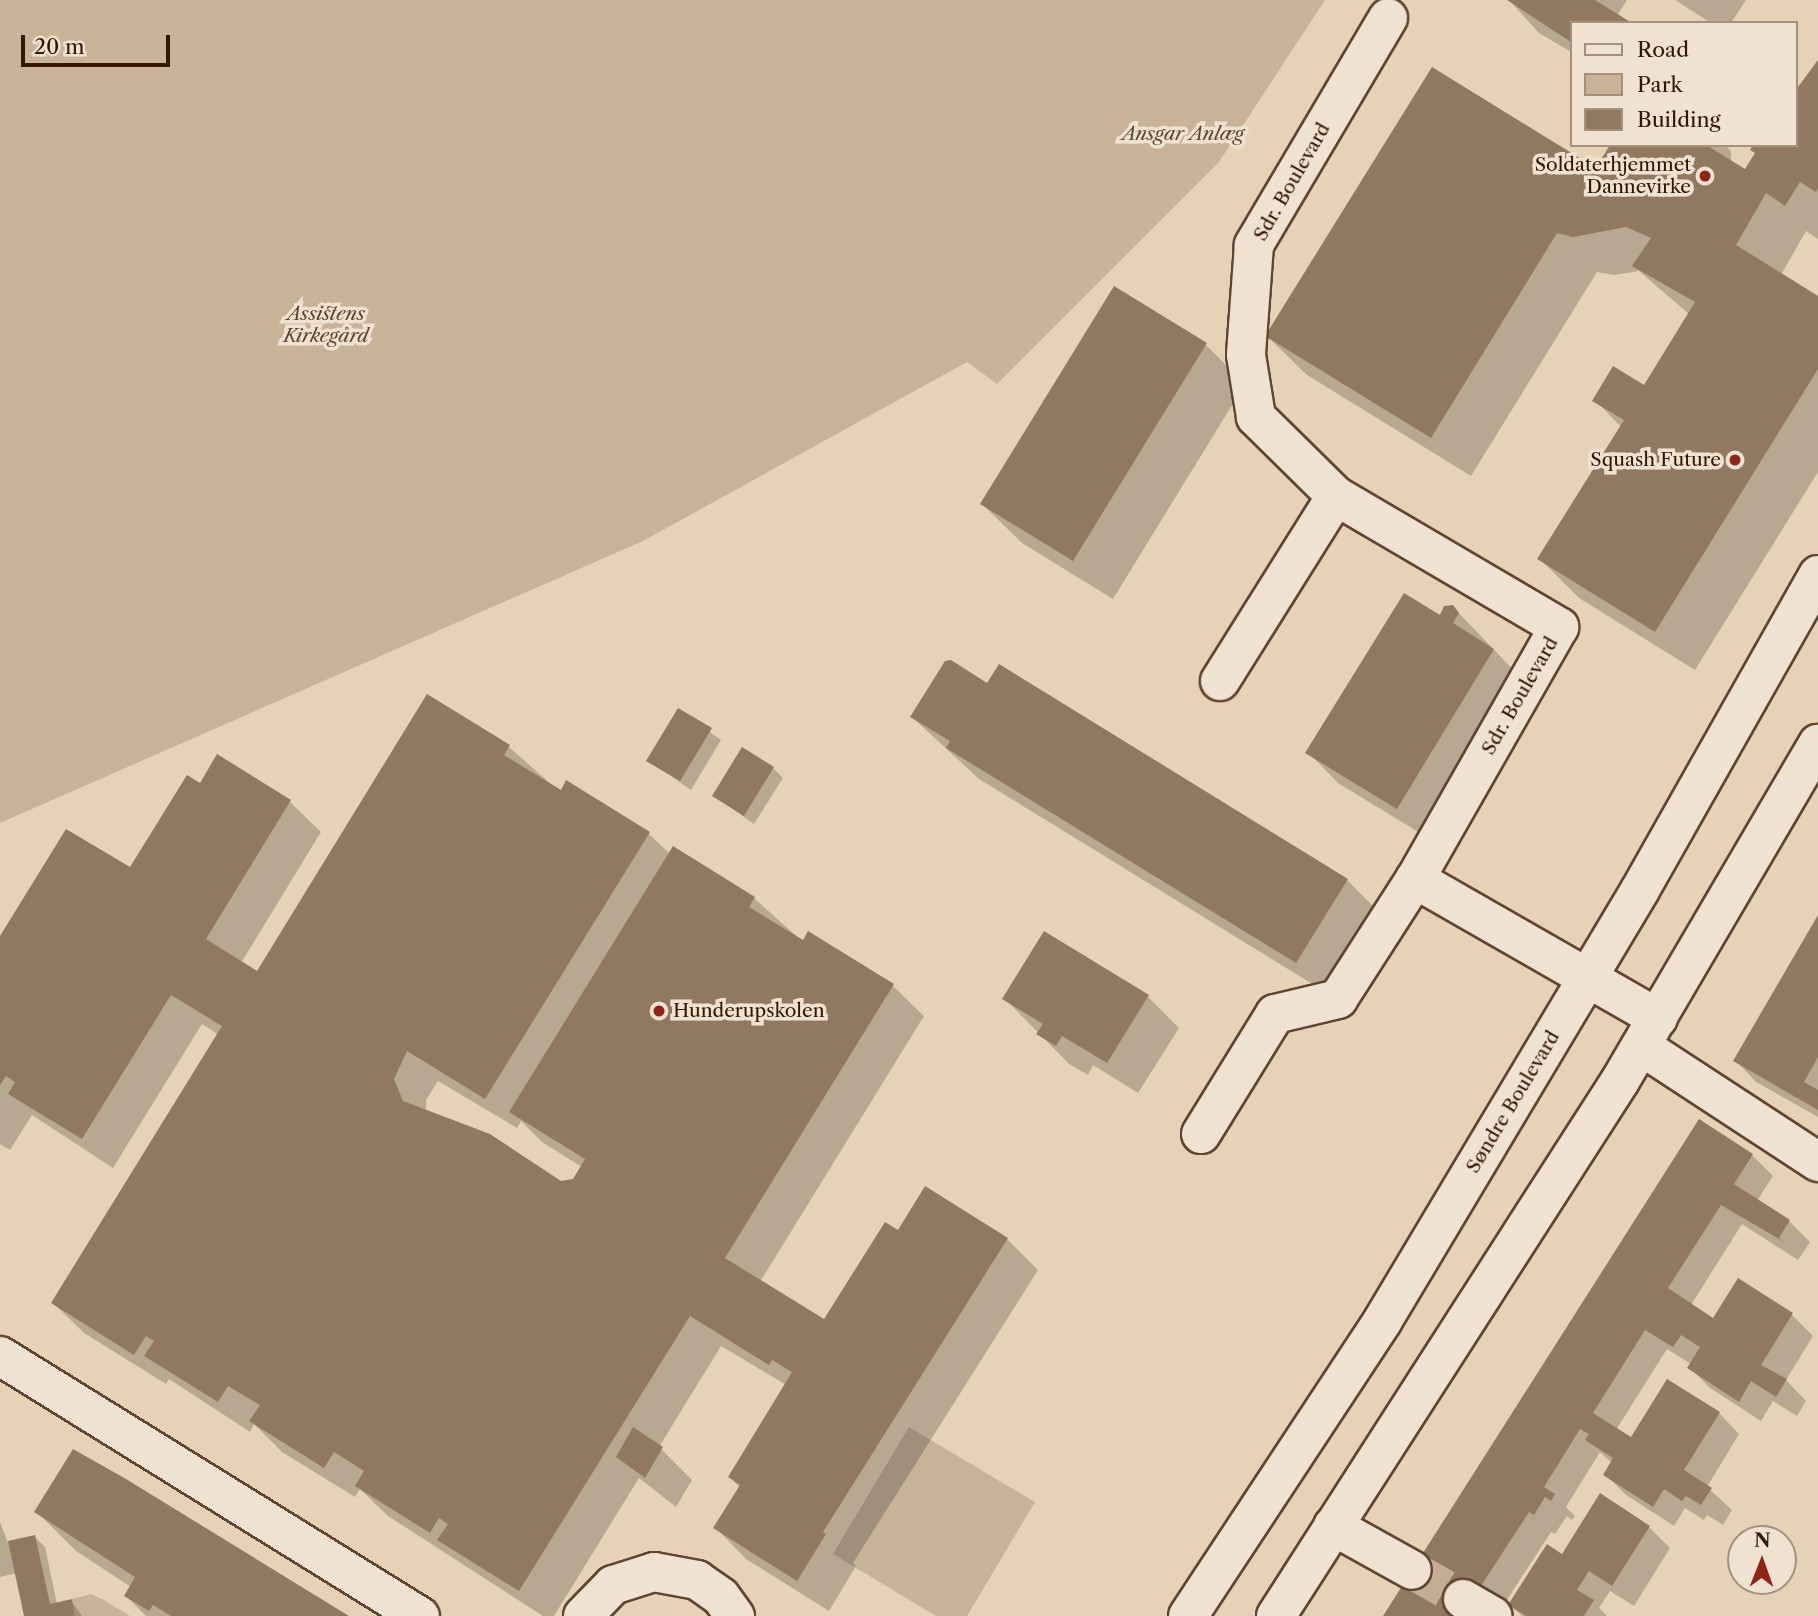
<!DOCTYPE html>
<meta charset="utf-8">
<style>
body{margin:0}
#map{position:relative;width:1818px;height:1616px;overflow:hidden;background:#e6d3b7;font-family:"Libre Caslon Text",serif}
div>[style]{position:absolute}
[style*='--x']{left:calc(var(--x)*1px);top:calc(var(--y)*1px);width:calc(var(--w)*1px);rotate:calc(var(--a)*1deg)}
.green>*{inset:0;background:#c8b399}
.shadow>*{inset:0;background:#0003}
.building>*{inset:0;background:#917861}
.minor-tunnel>*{height:38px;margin-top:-19px;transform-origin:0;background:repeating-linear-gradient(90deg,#c3ad93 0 38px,transparent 0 57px)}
.roads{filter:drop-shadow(2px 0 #614431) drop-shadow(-2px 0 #614431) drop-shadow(0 2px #614431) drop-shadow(0 -2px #614431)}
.minor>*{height:38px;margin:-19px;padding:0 19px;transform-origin:19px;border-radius:19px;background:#efe2d0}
.dots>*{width:19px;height:19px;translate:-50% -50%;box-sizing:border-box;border:4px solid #efe2d0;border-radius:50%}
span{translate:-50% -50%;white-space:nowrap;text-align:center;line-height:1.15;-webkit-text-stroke:7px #efe2d0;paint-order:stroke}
.park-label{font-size:19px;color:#614431;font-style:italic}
.poi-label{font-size:19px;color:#351504}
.right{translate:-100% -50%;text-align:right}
.left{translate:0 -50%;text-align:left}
.street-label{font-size:19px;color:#351504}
.legend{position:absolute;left:1570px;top:21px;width:228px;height:126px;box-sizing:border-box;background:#efe2d0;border:2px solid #a5907e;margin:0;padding:9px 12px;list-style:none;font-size:21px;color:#351504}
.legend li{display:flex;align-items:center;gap:14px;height:35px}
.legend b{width:35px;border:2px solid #a5907e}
.north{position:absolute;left:1727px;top:1525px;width:70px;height:70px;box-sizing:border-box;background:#efe2d0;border:2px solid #a5907e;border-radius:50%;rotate:1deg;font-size:19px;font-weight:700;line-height:28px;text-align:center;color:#351504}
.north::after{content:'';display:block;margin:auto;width:24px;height:32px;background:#8f2418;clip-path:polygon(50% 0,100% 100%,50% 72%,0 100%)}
.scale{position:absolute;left:21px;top:35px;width:149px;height:32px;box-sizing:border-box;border:4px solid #351504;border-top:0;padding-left:9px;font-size:21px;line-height:24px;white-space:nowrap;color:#351504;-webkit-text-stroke:5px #efe2d0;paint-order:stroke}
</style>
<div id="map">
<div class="green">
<div style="clip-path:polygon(0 0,1325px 0,1219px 162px,997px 384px,967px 362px,643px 541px,0 823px)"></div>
<div style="clip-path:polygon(909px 1427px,1035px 1502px,967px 1616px,936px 1616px,833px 1554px)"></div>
<div style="clip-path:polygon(91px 1594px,104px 1600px,130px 1616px,75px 1616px,72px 1599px)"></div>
</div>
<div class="shadow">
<div style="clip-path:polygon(1509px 0,1627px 0,1617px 16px,1571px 23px,1571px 52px,1539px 33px)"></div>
<div style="clip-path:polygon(1675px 0,1746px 0,1731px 23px,1711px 23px)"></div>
<div style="clip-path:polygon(1818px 63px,1818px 239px,1806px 231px,1781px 275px,1818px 298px,1818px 472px,1695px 670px,1579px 598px,1540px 559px,1621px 427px,1595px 400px,1645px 387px,1689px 314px,1639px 271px,1614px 275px,1597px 272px,1471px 476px,1307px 375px,1267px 336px,1597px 171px,1612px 145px,1725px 145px,1731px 151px,1731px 163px,1745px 172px,1795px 145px)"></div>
<div style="clip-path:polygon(1206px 345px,1245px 384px,1113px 599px,1022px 543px,982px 504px)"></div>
<div style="clip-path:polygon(1453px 607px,1524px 681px,1428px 838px,1338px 783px,1308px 752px)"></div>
<div style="clip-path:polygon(999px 666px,1347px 880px,1378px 911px,1327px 993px,979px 779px,912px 717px,987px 685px)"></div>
<div style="clip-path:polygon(evenodd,428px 697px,509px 747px,561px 793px,649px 834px,670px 854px,754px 898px,803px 942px,809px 933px,893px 986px,924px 1016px,760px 1282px,825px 1321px,898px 1232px,1007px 1239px,1038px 1270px,853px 1563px,856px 1566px,829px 1611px,746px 1559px,716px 1528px,740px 1488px,730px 1477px,786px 1385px,721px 1346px,659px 1447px,692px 1480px,676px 1507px,639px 1478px,554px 1616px,543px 1616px,388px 1516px,360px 1489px,355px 1497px,282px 1452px,254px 1424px,250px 1432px,169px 1379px,166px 1384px,84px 1333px,53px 1303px,219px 1035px,202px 1024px,113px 1168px,32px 1115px,10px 1150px,0 1144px,0 939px,130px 869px,201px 785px,217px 757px,290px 802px,321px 832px,241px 963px,257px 973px,428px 697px,438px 1081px,517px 1128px,521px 1121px,542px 1142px,582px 1167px,574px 1180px,561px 1183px,426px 1111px,426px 1100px,438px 1081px)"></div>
<div style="clip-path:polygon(679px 710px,721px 740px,691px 790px,649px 761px)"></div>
<div style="clip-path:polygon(773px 768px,783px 778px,754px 824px,714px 796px)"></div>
<div style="clip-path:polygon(1818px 919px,1818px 1117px,1756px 1082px,1736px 1061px)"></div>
<div style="clip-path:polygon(1044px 933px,1148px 997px,1179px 1028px,1138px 1093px,1093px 1065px,1088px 1075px,1069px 1064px,1004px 998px)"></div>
<div style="clip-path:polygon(1752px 1155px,1773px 1176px,1757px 1201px,1789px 1221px,1810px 1242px,1798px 1260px,1742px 1224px,1691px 1305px,1714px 1320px,1738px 1281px,1792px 1315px,1813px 1336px,1786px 1380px,1806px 1401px,1797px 1416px,1773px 1401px,1761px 1421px,1710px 1388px,1689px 1367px,1691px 1364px,1667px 1349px,1616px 1430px,1631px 1439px,1719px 1413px,1739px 1434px,1707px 1487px,1732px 1510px,1723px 1525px,1707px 1515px,1704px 1520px,1685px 1508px,1674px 1526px,1626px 1495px,1605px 1474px,1612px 1463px,1600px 1452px,1566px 1507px,1575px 1516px,1572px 1520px,1567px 1516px,1555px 1534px,1551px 1532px,1501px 1609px,1501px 1616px,1385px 1616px)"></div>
<div style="clip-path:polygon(36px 1511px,344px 1616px,146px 1616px,126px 1596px,131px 1587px,76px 1551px)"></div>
<div style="clip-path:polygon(0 1522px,8px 1543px,35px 1537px,45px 1547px,57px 1604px,71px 1601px,82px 1616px,26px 1616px,17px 1573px,0 1577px)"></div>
<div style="clip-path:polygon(1649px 1527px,1670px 1548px,1634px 1606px,1610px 1591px,1599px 1608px,1607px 1616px,1522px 1616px,1511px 1605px)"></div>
</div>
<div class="building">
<div style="clip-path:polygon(1507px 0,1595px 0,1632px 23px,1571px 23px,1571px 42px)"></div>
<div style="clip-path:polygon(1818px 60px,1818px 188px,1816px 192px,1800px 182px,1785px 206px,1766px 193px,1736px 245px,1818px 296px,1818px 369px,1655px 632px,1537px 559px,1624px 420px,1592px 401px,1613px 366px,1644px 385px,1695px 302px,1632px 266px,1651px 238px,1626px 227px,1573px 237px,1557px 233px,1431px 438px,1265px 336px,1432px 67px,1596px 168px,1610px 145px,1706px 145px,1745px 169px,1755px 153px,1750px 150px,1753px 145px,1795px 145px,1795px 91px)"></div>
<div style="clip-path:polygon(1114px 286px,1207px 343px,1073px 561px,980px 504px)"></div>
<div style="clip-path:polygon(1404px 593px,1440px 615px,1444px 606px,1453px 605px,1459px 613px,1453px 623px,1494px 649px,1397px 809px,1305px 753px)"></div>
<div style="clip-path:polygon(951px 660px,987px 683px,999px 664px,1348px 879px,1296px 963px,946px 748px,950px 741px,910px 717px,945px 661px)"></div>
<div style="clip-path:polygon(427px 694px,510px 745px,504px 755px,561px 790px,566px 780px,650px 832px,485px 1099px,407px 1051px,394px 1079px,403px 1101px,490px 1134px,561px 1181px,573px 1179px,585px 1159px,509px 1112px,673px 846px,755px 897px,749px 907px,803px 940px,808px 931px,894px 984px,725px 1258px,824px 1319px,885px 1222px,898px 1230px,925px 1186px,1008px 1238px,823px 1532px,826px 1534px,797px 1581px,713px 1528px,740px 1485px,728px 1477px,792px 1372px,772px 1360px,769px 1365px,690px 1316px,519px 1591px,437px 1540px,448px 1524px,439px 1518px,430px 1533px,355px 1486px,364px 1471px,334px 1452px,324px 1468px,249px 1421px,260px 1405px,228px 1386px,218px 1402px,144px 1356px,154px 1341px,146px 1336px,134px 1355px,51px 1303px,222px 1026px,171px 995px,82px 1139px,8px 1094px,15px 1082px,6px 1076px,0 1085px,0 936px,66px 829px,130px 867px,187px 775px,200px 783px,217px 754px,291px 800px,206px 939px,257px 971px)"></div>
<div style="clip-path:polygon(678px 708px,712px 728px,680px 781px,646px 761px)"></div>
<div style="clip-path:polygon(742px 747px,774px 767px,744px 816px,712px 796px)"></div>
<div style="clip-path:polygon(1818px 915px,1818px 1057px,1804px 1082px,1818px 1090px,1818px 1110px,1733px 1061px)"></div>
<div style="clip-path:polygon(1044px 931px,1149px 995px,1107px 1063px,1062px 1036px,1056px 1046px,1036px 1034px,1043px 1024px,1002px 999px)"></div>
<div style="clip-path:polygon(1699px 1119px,1753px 1154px,1734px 1184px,1790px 1220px,1779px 1238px,1786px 1243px,1721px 1205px,1668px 1288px,1713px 1318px,1738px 1278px,1793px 1313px,1761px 1365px,1787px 1379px,1776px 1397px,1751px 1381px,1739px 1402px,1687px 1368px,1700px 1347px,1681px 1335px,1673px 1347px,1645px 1330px,1593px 1413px,1631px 1437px,1667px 1379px,1720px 1412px,1684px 1470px,1712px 1488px,1701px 1505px,1686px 1496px,1682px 1501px,1664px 1489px,1653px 1507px,1603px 1475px,1613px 1458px,1585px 1440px,1589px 1434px,1580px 1429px,1544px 1487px,1555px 1494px,1551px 1501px,1545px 1497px,1534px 1515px,1529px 1512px,1479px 1589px,1472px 1585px,1453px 1616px,1383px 1616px)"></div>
<div style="clip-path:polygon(633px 1427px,663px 1447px,645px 1478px,616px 1457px)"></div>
<div style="clip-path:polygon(73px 1449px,126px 1479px,349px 1616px,171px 1616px,153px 1605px,149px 1611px,124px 1596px,135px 1577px,34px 1512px)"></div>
<div style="clip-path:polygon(1600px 1493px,1650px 1526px,1612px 1586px,1589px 1571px,1577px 1590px,1594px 1600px,1584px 1616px,1526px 1616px,1508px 1605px,1547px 1544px,1562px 1554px)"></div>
<div style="clip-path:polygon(35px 1535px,50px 1604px,72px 1599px,75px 1616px,24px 1616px,8px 1541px)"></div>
</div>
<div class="minor-tunnel">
<div style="--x:1412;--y:1570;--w:59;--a:29.6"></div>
</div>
<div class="roads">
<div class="minor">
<div style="--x:1388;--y:18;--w:264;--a:120.6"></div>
<div style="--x:1254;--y:245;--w:110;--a:94.2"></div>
<div style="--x:1246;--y:355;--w:63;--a:80.8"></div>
<div style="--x:1256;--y:417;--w:112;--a:44.6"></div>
<div style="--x:1336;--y:496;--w:259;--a:30.4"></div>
<div style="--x:1559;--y:627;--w:290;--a:119.7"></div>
<div style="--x:1220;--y:681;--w:218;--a:-57.9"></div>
<div style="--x:1641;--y:1046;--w:212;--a:33.2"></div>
<div style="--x:1201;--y:1134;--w:141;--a:-58.3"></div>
<div style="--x:1275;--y:1014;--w:65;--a:-13.4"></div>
<div style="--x:1338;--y:999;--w:143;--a:-57.3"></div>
<div style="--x:1415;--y:879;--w:280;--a:29.8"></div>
<div style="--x:0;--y:1356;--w:494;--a:31.8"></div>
<div style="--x:1333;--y:1526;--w:90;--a:29.1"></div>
<div style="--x:1463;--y:1599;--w:34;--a:30"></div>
<div style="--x:583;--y:1616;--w:43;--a:-45.9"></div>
<div style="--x:613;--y:1585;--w:43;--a:-17.6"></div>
<div style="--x:654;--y:1572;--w:44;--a:10.5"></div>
<div style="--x:697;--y:1580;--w:29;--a:35"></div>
<div style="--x:721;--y:1597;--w:24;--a:54"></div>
<div style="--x:1188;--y:1616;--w:354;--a:-56.6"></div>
<div style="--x:1383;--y:1320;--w:501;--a:-59.13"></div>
<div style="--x:1640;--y:890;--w:362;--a:-60.5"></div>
<div style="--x:1276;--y:1616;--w:636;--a:-57.26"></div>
<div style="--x:1620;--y:1081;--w:391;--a:-59.6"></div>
</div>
</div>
<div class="dots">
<div style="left:1705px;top:176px;background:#8f2418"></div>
<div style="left:1735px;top:460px;background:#8f2418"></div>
<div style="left:659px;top:1011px;background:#8f2418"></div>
</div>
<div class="park-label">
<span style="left:1183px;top:134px">Ansgar Anlæg</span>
<span style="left:326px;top:325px">Assistens<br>Kirkegård</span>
</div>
<div class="poi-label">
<span class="right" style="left:1691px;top:176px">Soldaterhjemmet<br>Dannevirke</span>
<span class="right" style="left:1721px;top:460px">Squash Future</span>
<span class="left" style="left:673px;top:1011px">Hunderupskolen</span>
</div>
<div class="street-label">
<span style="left:1292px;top:182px;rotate:-60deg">Sdr. Boulevard</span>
<span style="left:1520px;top:696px;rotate:-60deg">Sdr. Boulevard</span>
<span style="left:1513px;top:1102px;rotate:-59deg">Søndre Boulevard</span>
</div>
<ul class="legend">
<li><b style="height:9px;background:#efe2d0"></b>Road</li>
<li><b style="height:19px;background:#c8b399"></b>Park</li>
<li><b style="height:19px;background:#917861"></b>Building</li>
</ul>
<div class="north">N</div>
<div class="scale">20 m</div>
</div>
